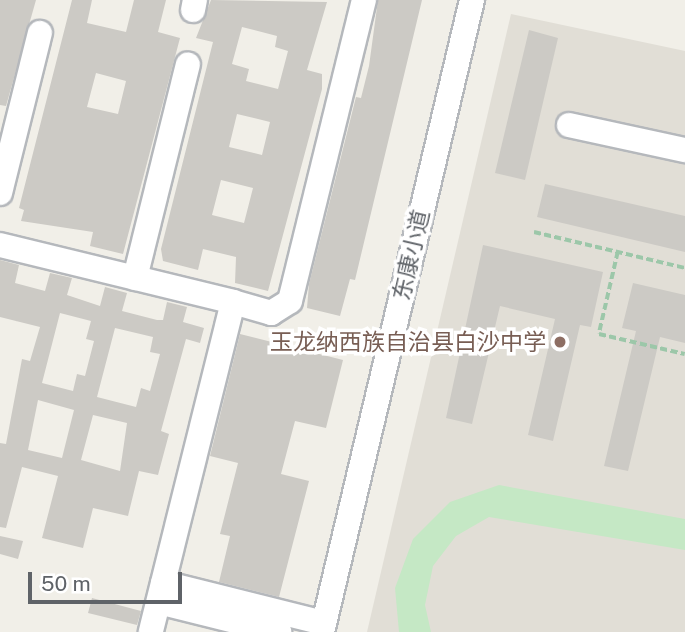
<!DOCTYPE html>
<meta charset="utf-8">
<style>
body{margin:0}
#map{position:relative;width:685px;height:632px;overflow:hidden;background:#f1efe8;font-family:"Public Sans","Noto Sans SC",sans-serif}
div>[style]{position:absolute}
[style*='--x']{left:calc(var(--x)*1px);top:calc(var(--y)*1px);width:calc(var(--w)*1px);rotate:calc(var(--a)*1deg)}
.education>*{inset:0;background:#e1ded6}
.green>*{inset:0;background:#c5e8c5}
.building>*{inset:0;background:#cccac5}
.path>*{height:3.5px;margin-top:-1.75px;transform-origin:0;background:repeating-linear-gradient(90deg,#9cc7a9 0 7px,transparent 0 10.5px)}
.roads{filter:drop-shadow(2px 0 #b5b8bc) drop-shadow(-2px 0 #b5b8bc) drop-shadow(0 2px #b5b8bc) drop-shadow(0 -2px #b5b8bc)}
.minor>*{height:24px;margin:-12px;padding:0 12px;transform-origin:12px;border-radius:12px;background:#fff}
.dots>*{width:19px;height:19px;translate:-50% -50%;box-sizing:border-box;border:4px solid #fff;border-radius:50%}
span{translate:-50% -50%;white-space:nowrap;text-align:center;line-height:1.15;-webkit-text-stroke:7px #fff;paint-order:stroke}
.street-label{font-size:23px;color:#5f6368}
.education-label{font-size:23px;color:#785e54}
.right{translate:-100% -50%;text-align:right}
.scale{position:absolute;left:28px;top:572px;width:154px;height:32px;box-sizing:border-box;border:4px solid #5f6368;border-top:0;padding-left:9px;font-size:21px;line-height:24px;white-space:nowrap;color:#5f6368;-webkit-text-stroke:5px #fff;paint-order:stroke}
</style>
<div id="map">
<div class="education">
<div style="clip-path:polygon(511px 14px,685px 51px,685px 632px,367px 632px)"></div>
</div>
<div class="green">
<div style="clip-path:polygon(499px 485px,685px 519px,685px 550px,489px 517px,456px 536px,433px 566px,425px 605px,431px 632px,399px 632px,395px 588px,413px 539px,450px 502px)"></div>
</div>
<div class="building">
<div style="clip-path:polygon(0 0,36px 0,6px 106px,0 105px)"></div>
<div style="clip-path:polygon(evenodd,72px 0,92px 0,87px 23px,126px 32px,134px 0,166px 0,158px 32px,180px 38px,123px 254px,90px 246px,93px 232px,21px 221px,24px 210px,19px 208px,72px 0,96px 73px,126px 81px,118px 114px,87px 107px,96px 73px)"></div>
<div style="clip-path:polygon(evenodd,211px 0,327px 2px,307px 70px,322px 74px,322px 89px,268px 291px,235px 283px,236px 257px,203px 249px,198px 270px,163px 261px,161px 249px,213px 42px,196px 38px,211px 0,242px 27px,277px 36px,275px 47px,288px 51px,278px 89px,246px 81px,249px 69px,232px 64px,242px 27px,211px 0,237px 114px,270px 122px,262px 155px,229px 147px,237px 114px,211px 0,221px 180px,253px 188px,244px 223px,212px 215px,221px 180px)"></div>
<div style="clip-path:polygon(378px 0,422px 0,355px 280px,350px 279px,340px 316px,307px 308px,309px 284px,356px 97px,361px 98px,369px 66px)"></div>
<div style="clip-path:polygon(529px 30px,558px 38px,525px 180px,495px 173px)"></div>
<div style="clip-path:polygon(545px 184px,685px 216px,685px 252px,537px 217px)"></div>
<div style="clip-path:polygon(483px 245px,603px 272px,591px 327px,580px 325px,553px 441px,528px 435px,555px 319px,500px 306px,472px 424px,446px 418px)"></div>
<div style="clip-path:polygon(evenodd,0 260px,19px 265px,15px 283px,45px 291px,50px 273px,72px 278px,67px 295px,100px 306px,105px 287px,127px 293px,122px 311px,157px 320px,163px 320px,167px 302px,187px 307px,183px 322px,204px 328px,200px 343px,186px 339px,161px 431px,169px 434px,158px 475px,139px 471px,128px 516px,93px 508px,83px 548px,42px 538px,58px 476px,22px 467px,6px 528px,0 527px,0 443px,6px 444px,22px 359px,30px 361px,40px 327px,0 317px,0 260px,60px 313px,91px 321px,86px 339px,94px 341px,85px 376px,77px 374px,73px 391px,42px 383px,60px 313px,0 260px,115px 328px,153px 337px,150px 352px,160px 354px,150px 391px,141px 388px,136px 407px,97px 397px,115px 328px,0 260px,38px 400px,74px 410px,62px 458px,28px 450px,38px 400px,0 260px,93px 415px,127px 423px,120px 471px,81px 460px,93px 415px)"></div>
<div style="clip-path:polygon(633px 283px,685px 295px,685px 343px,660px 337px,628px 471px,604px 466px,636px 331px,622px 328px)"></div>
<div style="clip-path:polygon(240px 334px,343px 360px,326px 428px,295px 421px,281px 474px,309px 481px,279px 597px,219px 582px,230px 536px,220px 534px,238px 463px,210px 456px)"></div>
<div style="clip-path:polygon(0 536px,23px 541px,18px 559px,0 554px)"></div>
<div style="clip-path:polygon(92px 598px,141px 611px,137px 625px,88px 613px)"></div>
</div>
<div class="path">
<div style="--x:534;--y:232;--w:155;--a:13.4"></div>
<div style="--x:618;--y:252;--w:84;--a:103"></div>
<div style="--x:599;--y:334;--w:88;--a:13.1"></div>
</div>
<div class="roads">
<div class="minor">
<div style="--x:193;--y:10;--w:10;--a:-79"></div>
<div style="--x:569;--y:125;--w:119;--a:12.2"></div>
<div style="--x:0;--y:193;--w:165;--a:-76"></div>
<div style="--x:0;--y:245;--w:240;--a:13.7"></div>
<div style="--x:233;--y:302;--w:340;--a:104"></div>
<div style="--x:135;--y:278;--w:220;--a:-76.1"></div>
<div style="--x:233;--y:302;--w:40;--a:16"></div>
<div style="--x:271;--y:313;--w:22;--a:-32"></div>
<div style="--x:290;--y:301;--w:310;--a:-76.2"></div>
<div style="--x:163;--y:583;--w:166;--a:14"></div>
<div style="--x:159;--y:602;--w:124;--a:14"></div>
<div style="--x:322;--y:632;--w:650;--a:-76.65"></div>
</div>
</div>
<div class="dots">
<div style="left:560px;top:342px;background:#8d6e63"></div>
</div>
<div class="street-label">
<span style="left:411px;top:255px;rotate:-77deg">东康小道</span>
</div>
<div class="education-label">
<span class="right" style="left:546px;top:342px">玉龙纳西族自治县白沙中学</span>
</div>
<div class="scale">50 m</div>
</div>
